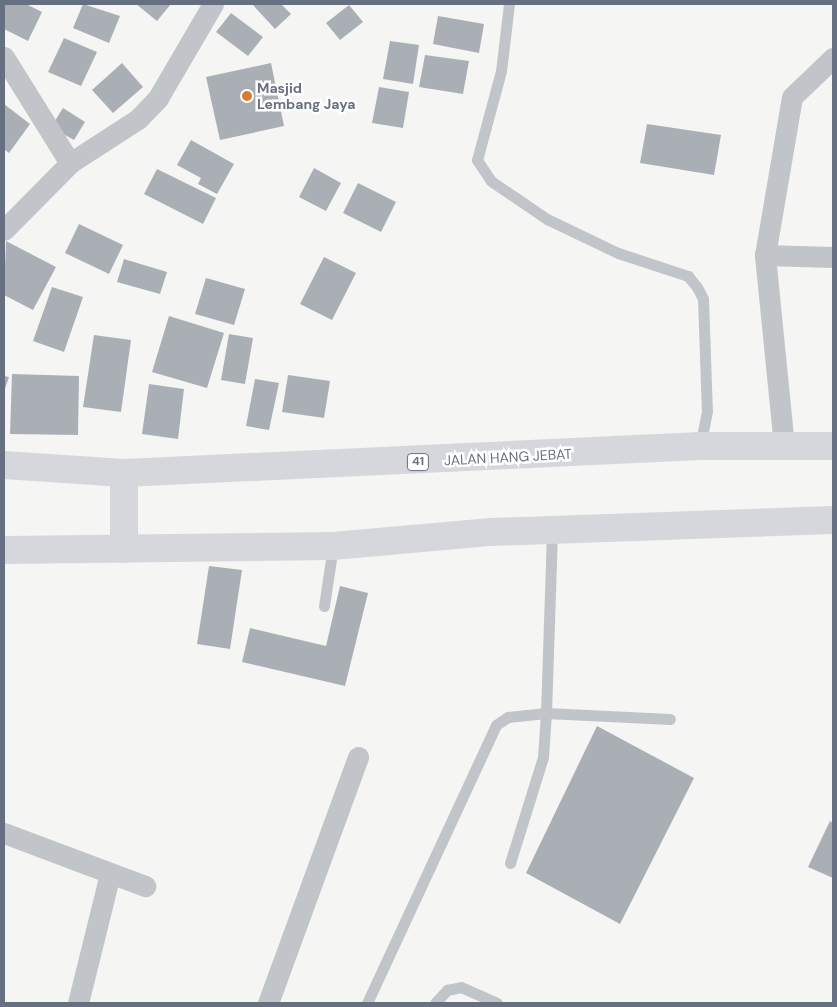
<!DOCTYPE html>
<style>
body{margin:0}
#map{position:relative;width:837px;height:1007px;overflow:hidden;background:#f5f6f3;font-family:"DM Sans",sans-serif}
div>[style]{position:absolute}
[style*='--x']{left:calc(var(--x)*1px);top:calc(var(--y)*1px);width:calc(var(--w)*1px);rotate:calc(var(--a)*1deg)}
.building>*{inset:0;background:#aaafb6}
.service>*{height:11px;margin:-5.5px;padding:0 5.5px;transform-origin:5.5px;border-radius:5.5px;background:#c1c4c8}
.minor>*{height:21px;margin:-10.5px;padding:0 10.5px;transform-origin:10.5px;border-radius:10.5px;background:#c1c4c8}
.trunk>*{height:28px;margin:-14px;padding:0 14px;transform-origin:14px;border-radius:14px;background:#d5d7dc}
.dots>*{width:14px;height:14px;translate:-50% -50%;box-sizing:border-box;border:2px solid #fff;border-radius:50%}
span{translate:-50% -50%;white-space:nowrap;text-align:center;line-height:1.15;-webkit-text-stroke:5px #fff;paint-order:stroke}
.shield-label span{padding:1px 4px;background:#fff;border:1px solid;border-radius:4px;-webkit-text-stroke-width:0}
.shield-label{font-size:12px;color:#677081;font-weight:700}
.poi-label{font-size:14px;color:#677081;font-weight:700}
.left{translate:0 -50%;text-align:left}
.street-label{font-size:14px;color:#677081}
.frame{position:absolute;inset:0;border:5px solid #677081;pointer-events:none}
</style>
<div id="map">
<div class="building">
<div style="clip-path:polygon(4px 4px,26px 4px,42px 12px,28px 41px,4px 29px)"></div>
<div style="clip-path:polygon(83px 4px,120px 16px,109px 43px,73px 28px)"></div>
<div style="clip-path:polygon(136px 4px,171px 4px,157px 21px)"></div>
<div style="clip-path:polygon(252px 4px,281px 4px,291px 14px,275px 29px)"></div>
<div style="clip-path:polygon(349px 5px,363px 22px,340px 40px,326px 23px)"></div>
<div style="clip-path:polygon(231px 13px,263px 37px,248px 56px,216px 32px)"></div>
<div style="clip-path:polygon(438px 16px,484px 24px,479px 53px,433px 44px)"></div>
<div style="clip-path:polygon(64px 38px,97px 52px,81px 86px,48px 72px)"></div>
<div style="clip-path:polygon(390px 41px,419px 45px,413px 84px,383px 79px)"></div>
<div style="clip-path:polygon(425px 55px,469px 61px,463px 94px,419px 87px)"></div>
<div style="clip-path:polygon(122px 63px,143px 87px,113px 113px,92px 90px)"></div>
<div style="clip-path:polygon(271px 63px,284px 126px,220px 140px,206px 77px)"></div>
<div style="clip-path:polygon(379px 87px,409px 92px,403px 128px,372px 123px)"></div>
<div style="clip-path:polygon(4px 104px,30px 124px,9px 153px,4px 149px)"></div>
<div style="clip-path:polygon(63px 108px,85px 122px,74px 140px,51px 127px)"></div>
<div style="clip-path:polygon(647px 124px,721px 135px,714px 175px,640px 163px)"></div>
<div style="clip-path:polygon(191px 140px,234px 164px,217px 194px,198px 184px,201px 178px,177px 165px)"></div>
<div style="clip-path:polygon(314px 168px,341px 183px,326px 211px,299px 197px)"></div>
<div style="clip-path:polygon(157px 169px,216px 198px,203px 224px,144px 194px)"></div>
<div style="clip-path:polygon(358px 183px,396px 202px,381px 232px,343px 213px)"></div>
<div style="clip-path:polygon(79px 224px,123px 245px,109px 274px,65px 253px)"></div>
<div style="clip-path:polygon(6px 241px,56px 267px,33px 310px,4px 295px)"></div>
<div style="clip-path:polygon(324px 257px,356px 273px,332px 320px,300px 304px)"></div>
<div style="clip-path:polygon(124px 259px,167px 272px,160px 294px,117px 282px)"></div>
<div style="clip-path:polygon(206px 278px,245px 289px,234px 325px,195px 314px)"></div>
<div style="clip-path:polygon(52px 287px,83px 297px,64px 352px,33px 341px)"></div>
<div style="clip-path:polygon(169px 316px,224px 333px,207px 388px,152px 372px)"></div>
<div style="clip-path:polygon(229px 334px,253px 338px,245px 384px,221px 380px)"></div>
<div style="clip-path:polygon(94px 335px,131px 340px,121px 412px,83px 407px)"></div>
<div style="clip-path:polygon(12px 374px,79px 376px,78px 435px,10px 434px)"></div>
<div style="clip-path:polygon(288px 375px,330px 381px,324px 418px,282px 412px)"></div>
<div style="clip-path:polygon(4px 376px,9px 377px,4px 392px)"></div>
<div style="clip-path:polygon(255px 379px,279px 383px,269px 430px,246px 426px)"></div>
<div style="clip-path:polygon(149px 384px,184px 389px,178px 439px,142px 434px)"></div>
<div style="clip-path:polygon(209px 566px,242px 570px,230px 649px,197px 644px)"></div>
<div style="clip-path:polygon(340px 586px,368px 593px,345px 686px,242px 662px,250px 628px,326px 646px)"></div>
<div style="clip-path:polygon(597px 726px,694px 778px,620px 924px,526px 873px)"></div>
<div style="clip-path:polygon(830px 821px,833px 823px,833px 878px,808px 867px)"></div>
</div>
<div class="service">
<div style="--x:509;--y:4;--w:67;--a:96.8"></div>
<div style="--x:501;--y:71;--w:92;--a:105.1"></div>
<div style="--x:477;--y:160;--w:25;--a:56"></div>
<div style="--x:491;--y:181;--w:68;--a:34.2"></div>
<div style="--x:547;--y:219;--w:79;--a:25.6"></div>
<div style="--x:618;--y:253;--w:74;--a:18.2"></div>
<div style="--x:688;--y:276;--w:14;--a:51"></div>
<div style="--x:697;--y:287;--w:13;--a:63"></div>
<div style="--x:703;--y:299;--w:112;--a:88"></div>
<div style="--x:707;--y:411;--w:36;--a:101"></div>
<div style="--x:324;--y:606;--w:61;--a:-81.5"></div>
<div style="--x:510;--y:863;--w:111;--a:-72.7"></div>
<div style="--x:543;--y:757;--w:44;--a:-86.1"></div>
<div style="--x:546;--y:713;--w:124;--a:2.8"></div>
<div style="--x:367;--y:1003;--w:306;--a:-65.1"></div>
<div style="--x:496;--y:725;--w:14;--a:-34"></div>
<div style="--x:508;--y:717;--w:38;--a:-6"></div>
<div style="--x:546;--y:713;--w:181;--a:-88.1"></div>
<div style="--x:435;--y:1003;--w:18;--a:-47"></div>
<div style="--x:447;--y:990;--w:14;--a:-12"></div>
<div style="--x:461;--y:987;--w:39;--a:24"></div>
</div>
<div class="minor">
<div style="--x:4;--y:57;--w:125;--a:58.1"></div>
<div style="--x:4;--y:230;--w:94;--a:-45.4"></div>
<div style="--x:70;--y:163;--w:81;--a:-32.9"></div>
<div style="--x:138;--y:119;--w:29;--a:-46"></div>
<div style="--x:158;--y:98;--w:109;--a:-59.7"></div>
<div style="--x:765;--y:255;--w:68;--a:1.7"></div>
<div style="--x:784;--y:446;--w:192;--a:-95.7"></div>
<div style="--x:765;--y:255;--w:160;--a:-80.3"></div>
<div style="--x:792;--y:97;--w:57;--a:-43.6"></div>
<div style="--x:4;--y:833;--w:151;--a:20.6"></div>
<div style="--x:78;--y:1003;--w:133;--a:-76.1"></div>
<div style="--x:268;--y:1003;--w:262;--a:-69.9"></div>
</div>
<div class="trunk">
<div style="--x:4;--y:465;--w:120;--a:3.8"></div>
<div style="--x:124;--y:473;--w:577;--a:-2.68"></div>
<div style="--x:700;--y:446;--w:133;--a:0"></div>
<div style="--x:124;--y:473;--w:76;--a:90"></div>
<div style="--x:4;--y:550;--w:329;--a:-0.7"></div>
<div style="--x:333;--y:546;--w:159;--a:-5.1"></div>
<div style="--x:491;--y:532;--w:342;--a:-2"></div>
</div>
<div class="dots">
<div style="left:247px;top:96px;background:#d67d32"></div>
</div>
<div class="shield-label">
<span style="left:418px;top:462px">41</span>
</div>
<div class="poi-label">
<span class="left" style="left:257px;top:96px">Masjid<br>Lembang Jaya</span>
</div>
<div class="street-label">
<span style="left:508px;top:457px;rotate:-3deg">JALAN HANG JEBAT</span>
</div>
<div class="frame"></div>
</div>
